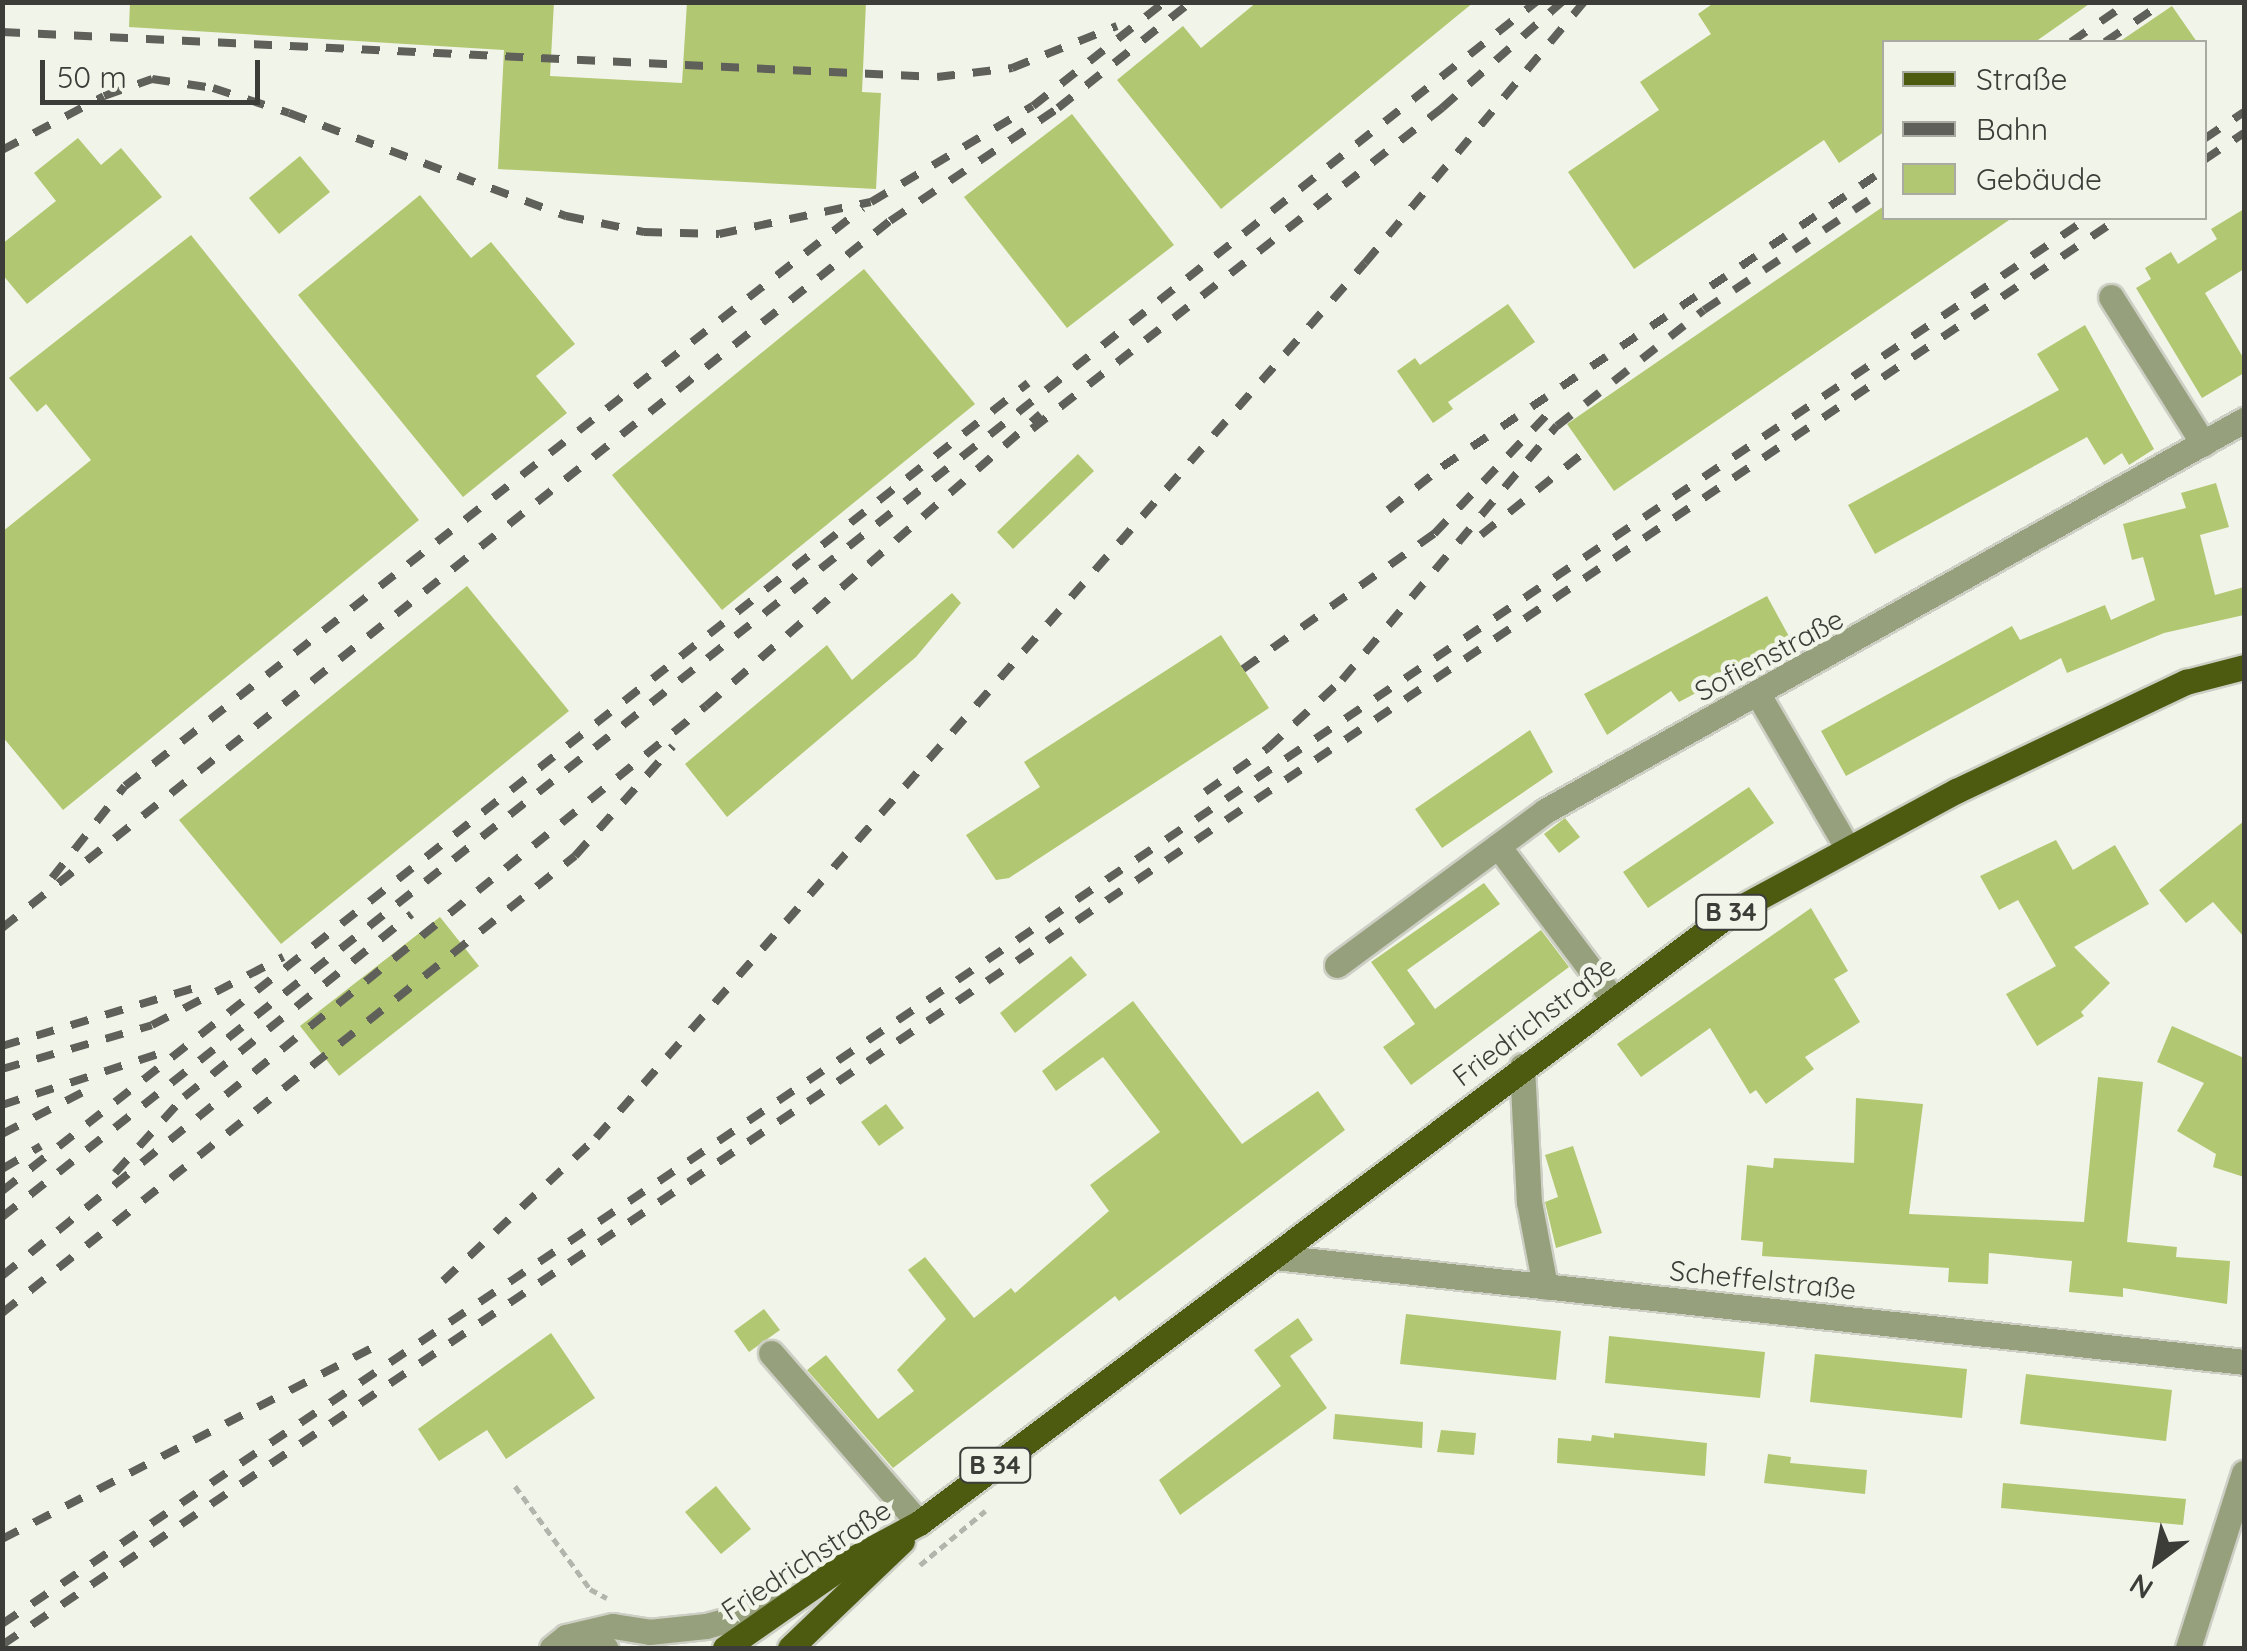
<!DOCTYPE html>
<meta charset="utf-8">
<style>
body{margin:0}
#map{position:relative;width:2247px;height:1651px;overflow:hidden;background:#f1f4e8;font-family:Quicksand,sans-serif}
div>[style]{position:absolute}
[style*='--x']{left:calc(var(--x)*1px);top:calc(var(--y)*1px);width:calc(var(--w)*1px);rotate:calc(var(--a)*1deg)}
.building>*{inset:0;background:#b2c771}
.path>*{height:5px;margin-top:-2.5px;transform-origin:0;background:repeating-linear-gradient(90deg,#b2b5ab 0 8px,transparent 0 13px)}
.roads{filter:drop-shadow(2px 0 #cdcfc5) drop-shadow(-2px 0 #cdcfc5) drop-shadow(0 2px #cdcfc5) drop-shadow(0 -2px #cdcfc5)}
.minor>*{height:25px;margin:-12.5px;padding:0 12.5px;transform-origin:12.5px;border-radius:12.5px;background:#96a07c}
.major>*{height:25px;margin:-12.5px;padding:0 12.5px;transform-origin:12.5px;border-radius:12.5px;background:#4d5b11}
.rail>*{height:8px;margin-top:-4px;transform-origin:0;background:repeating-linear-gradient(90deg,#5f605a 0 18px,transparent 0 36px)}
span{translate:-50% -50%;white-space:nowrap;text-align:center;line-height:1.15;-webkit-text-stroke:9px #f1f4e8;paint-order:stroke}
.shield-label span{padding:2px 8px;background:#f1f4e8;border:2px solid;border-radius:8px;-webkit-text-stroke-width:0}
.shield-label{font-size:25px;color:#3c3d38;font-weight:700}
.street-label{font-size:28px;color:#3c3d38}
.frame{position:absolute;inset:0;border:5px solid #3c3d38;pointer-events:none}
.legend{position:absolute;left:1882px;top:40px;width:325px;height:180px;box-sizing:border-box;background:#f1f4e8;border:2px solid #a9aba2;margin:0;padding:12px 18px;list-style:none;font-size:30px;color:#3c3d38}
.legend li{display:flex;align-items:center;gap:20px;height:50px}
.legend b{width:50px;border:2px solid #a9aba2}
.north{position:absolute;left:2107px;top:1511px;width:100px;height:100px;-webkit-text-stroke:8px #f1f4e8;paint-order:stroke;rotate:212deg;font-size:28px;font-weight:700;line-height:40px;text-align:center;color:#3c3d38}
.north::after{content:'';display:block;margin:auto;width:35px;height:45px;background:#3c3d38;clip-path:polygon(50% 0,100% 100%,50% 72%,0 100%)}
.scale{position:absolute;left:40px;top:60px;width:220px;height:45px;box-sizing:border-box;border:5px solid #3c3d38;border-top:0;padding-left:12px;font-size:30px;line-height:35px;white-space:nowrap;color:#3c3d38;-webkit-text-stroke:8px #f1f4e8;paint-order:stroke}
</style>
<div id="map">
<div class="building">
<div style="clip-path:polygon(130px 2px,554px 2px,550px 76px,682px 83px,687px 2px,866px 2px,862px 92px,881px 93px,876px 189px,498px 169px,504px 50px,129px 27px)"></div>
<div style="clip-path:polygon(1257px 2px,1474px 2px,1221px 209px,1117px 80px,1183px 26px,1201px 48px)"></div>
<div style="clip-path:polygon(1715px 2px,2092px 2px,2035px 42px,1884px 42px,1884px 132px,1839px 163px,1824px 140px,1634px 269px,1568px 172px,1659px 110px,1640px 82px,1711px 34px,1698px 14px)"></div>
<div style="clip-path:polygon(2172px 6px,2197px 42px,2119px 42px)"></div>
<div style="clip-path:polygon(1072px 114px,1174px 245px,1067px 328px,964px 197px)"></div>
<div style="clip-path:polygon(78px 138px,101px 165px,121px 148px,162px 197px,27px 304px,2px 274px,2px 244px,56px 201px,34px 173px)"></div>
<div style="clip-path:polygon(300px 156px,330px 192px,279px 234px,249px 198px)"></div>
<div style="clip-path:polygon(420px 195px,471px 258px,491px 242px,575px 344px,536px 376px,567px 413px,463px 497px,298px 295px)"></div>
<div style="clip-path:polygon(1884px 206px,1884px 218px,2012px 218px,1614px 491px,1567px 424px)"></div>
<div style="clip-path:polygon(2244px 209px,2244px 269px,2205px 293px,2244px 359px,2244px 373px,2202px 398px,2136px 288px,2151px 279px,2145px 268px,2171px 252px,2178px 264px,2217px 239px,2211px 229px)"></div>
<div style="clip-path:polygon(191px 235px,419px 520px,63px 810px,2px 736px,2px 532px,91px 460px,46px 404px,37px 412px,9px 378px)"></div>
<div style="clip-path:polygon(864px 269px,975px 404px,722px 610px,612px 475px)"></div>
<div style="clip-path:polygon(1508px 304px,1535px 342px,1448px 402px,1453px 409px,1433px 423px,1397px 371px,1415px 358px,1420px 365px)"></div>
<div style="clip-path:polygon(2085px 325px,2154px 449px,2129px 465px,2122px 453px,2104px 465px,2087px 437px,1875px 554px,1848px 505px,2059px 390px,2037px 354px)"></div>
<div style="clip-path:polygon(1078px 454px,1094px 471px,1013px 549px,997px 532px)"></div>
<div style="clip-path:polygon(2216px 483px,2229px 527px,2200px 535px,2215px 595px,2244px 587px,2244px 615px,2164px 633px,2067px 673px,2061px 658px,1846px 776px,1821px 731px,2012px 626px,2020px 640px,2105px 605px,2111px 620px,2155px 600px,2143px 557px,2132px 560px,2123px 524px,2186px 508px,2181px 493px)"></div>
<div style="clip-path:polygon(467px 586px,569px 711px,281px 944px,179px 820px)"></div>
<div style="clip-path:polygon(952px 593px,961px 603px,916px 657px,727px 817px,685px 764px,827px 645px,852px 680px)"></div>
<div style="clip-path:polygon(1767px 596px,1792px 642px,1679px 702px,1671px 691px,1607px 735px,1584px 694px)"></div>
<div style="clip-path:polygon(1221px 635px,1269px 708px,1009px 878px,996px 880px,966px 835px,1040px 787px,1024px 762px)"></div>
<div style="clip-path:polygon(1530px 730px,1553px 772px,1442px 848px,1415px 809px)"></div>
<div style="clip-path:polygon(1749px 787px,1774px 823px,1648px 908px,1623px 872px)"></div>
<div style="clip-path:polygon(1565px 818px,1580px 837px,1559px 853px,1544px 834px)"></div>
<div style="clip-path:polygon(2244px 821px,2244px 937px,2213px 902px,2186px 923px,2159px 890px)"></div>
<div style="clip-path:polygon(2056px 840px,2073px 870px,2115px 845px,2149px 904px,2074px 947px,2110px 983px,2081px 1012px,2084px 1016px,2037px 1046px,2006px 994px,2056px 966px,2018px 900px,1999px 910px,1980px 876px)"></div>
<div style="clip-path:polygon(1484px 883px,1500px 904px,1407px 970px,1435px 1009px,1541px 930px,1569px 967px,1411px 1085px,1383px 1047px,1415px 1024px,1371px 962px)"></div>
<div style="clip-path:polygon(1811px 908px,1848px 971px,1834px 979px,1860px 1022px,1805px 1057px,1814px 1069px,1766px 1104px,1756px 1090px,1750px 1094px,1710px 1028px,1641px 1077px,1617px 1044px)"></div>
<div style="clip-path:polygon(440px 917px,479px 966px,339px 1076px,300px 1026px)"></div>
<div style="clip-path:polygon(1071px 956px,1087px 975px,1015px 1033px,1000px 1013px)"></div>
<div style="clip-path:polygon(1133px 1001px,1242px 1144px,1318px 1091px,1345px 1130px,1119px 1301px,1115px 1296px,893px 1468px,807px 1370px,826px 1355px,878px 1419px,914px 1391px,897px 1370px,946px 1319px,908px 1270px,925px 1257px,974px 1318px,1011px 1288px,1015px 1293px,1109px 1211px,1090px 1185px,1160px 1132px,1103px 1057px,1056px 1091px,1042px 1071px)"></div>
<div style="clip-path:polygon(2172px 1026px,2244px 1058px,2244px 1177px,2213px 1167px,2216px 1154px,2177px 1131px,2204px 1083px,2157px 1062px)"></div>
<div style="clip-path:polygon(2098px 1077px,2143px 1082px,2127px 1242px,2177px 1247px,2176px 1257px,2230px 1261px,2227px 1304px,2123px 1288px,2123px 1297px,2069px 1292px,2072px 1261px,1989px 1253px,1988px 1284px,1948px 1282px,1949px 1268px,1762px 1256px,1763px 1242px,1741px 1240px,1747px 1165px,1773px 1168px,1774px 1158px,1854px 1163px,1856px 1098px,1923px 1104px,1909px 1214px,2084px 1222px)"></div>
<div style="clip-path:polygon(886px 1104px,904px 1128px,879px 1146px,861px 1122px)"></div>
<div style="clip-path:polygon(1573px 1146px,1602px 1233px,1556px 1248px,1545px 1202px,1558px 1197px,1545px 1155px)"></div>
<div style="clip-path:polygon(764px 1309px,780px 1330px,749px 1352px,734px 1331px)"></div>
<div style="clip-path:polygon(1406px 1314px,1561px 1331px,1556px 1380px,1400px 1364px)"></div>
<div style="clip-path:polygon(1298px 1318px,1313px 1340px,1290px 1356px,1327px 1408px,1180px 1515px,1159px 1480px,1281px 1386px,1254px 1350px)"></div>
<div style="clip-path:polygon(551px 1333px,595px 1398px,506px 1459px,487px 1430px,439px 1461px,418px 1429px)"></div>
<div style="clip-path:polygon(1609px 1336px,1765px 1352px,1760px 1398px,1605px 1383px)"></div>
<div style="clip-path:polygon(1815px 1354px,1967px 1369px,1962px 1418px,1810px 1402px)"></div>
<div style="clip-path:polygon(2026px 1374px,2172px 1390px,2166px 1441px,2020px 1424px)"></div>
<div style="clip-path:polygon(1335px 1414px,1423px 1422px,1422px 1448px,1333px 1439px)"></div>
<div style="clip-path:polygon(1441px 1430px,1476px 1433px,1474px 1455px,1437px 1452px)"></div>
<div style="clip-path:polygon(1614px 1433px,1707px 1443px,1705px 1476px,1557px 1463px,1558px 1438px,1591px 1441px,1592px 1435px,1614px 1438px)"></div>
<div style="clip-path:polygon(1768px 1454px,1791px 1457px,1790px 1463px,1867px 1470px,1865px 1494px,1764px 1483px)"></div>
<div style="clip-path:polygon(2003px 1483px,2186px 1499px,2183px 1525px,2001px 1508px)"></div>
<div style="clip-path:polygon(716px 1486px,751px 1529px,721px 1554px,685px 1512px)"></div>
</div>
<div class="path">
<div style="--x:515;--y:1486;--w:127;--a:53.9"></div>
<div style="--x:590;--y:1589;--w:19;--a:28"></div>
<div style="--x:920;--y:1565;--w:85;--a:-39.7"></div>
</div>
<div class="roads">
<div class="minor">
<div style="--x:2111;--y:297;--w:173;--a:57.8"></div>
<div style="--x:1759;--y:696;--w:177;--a:59.8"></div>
<div style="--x:1498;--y:846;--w:191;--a:53.1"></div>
<div style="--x:1337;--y:965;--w:259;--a:-36.5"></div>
<div style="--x:1545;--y:811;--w:801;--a:-29.22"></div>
<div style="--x:1522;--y:1066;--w:136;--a:87.1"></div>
<div style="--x:1529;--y:1202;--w:86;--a:79.2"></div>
<div style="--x:1275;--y:1257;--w:975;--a:6.18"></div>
<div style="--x:771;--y:1353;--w:225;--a:49"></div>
<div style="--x:566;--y:1637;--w:48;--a:-13.2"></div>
<div style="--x:613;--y:1626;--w:36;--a:9"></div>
<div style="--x:649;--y:1632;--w:57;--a:-6"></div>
<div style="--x:706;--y:1626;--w:80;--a:-15.3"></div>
<div style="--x:552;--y:1648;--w:18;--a:-38"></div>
<div style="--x:566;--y:1637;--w:41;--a:15.8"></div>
<div style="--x:2188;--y:1648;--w:184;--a:-72.3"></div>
</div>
<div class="major">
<div style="--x:725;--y:1648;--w:157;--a:-34.9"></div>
<div style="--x:854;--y:1558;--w:74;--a:-28.3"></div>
<div style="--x:919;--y:1523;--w:1017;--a:-36.93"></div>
<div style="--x:1732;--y:912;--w:255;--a:-28.4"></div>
<div style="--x:1956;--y:791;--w:255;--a:-25.4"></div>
<div style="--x:2186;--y:682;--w:60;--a:-14.5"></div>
<div style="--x:790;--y:1648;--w:155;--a:-43.7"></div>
</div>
</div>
<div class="rail">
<div style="--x:2;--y:32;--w:936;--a:2.76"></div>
<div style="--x:937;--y:77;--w:76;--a:-6.8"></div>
<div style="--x:1012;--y:68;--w:113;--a:-21.8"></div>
<div style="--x:2071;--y:42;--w:70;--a:-34.6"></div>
<div style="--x:2105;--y:42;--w:71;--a:-34.1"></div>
<div style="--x:2204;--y:139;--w:48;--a:-34"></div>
<div style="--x:2;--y:150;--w:115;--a:-27.9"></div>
<div style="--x:104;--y:96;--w:51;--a:-19.5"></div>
<div style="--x:152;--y:79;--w:62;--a:8.4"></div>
<div style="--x:213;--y:88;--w:80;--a:18.2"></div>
<div style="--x:289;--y:113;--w:296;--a:20.4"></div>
<div style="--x:566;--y:216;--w:80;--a:11.6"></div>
<div style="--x:644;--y:232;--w:75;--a:1.5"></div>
<div style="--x:719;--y:234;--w:155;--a:-11.9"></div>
<div style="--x:871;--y:202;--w:188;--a:-30.7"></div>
<div style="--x:1033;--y:106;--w:167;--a:-38.4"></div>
<div style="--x:2204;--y:160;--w:48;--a:-34"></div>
<div style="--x:1032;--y:429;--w:521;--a:-38.06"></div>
<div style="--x:1442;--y:108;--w:160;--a:-41.5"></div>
<div style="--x:1388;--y:510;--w:69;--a:-38.5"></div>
<div style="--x:1442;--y:467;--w:533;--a:-33.9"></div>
<div style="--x:1481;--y:535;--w:134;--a:-38.7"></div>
<div style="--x:1243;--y:669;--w:234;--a:-35.3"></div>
<div style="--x:1434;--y:534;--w:179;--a:-46.6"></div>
<div style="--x:1205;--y:792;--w:77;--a:-34.9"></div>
<div style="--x:1268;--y:748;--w:100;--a:-42.6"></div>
<div style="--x:1342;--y:680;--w:333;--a:-49.8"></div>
<div style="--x:1557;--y:426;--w:187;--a:-38.3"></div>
<div style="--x:1704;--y:310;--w:216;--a:-33.7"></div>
<div style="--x:52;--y:878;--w:117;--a:-51.6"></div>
<div style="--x:125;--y:786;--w:937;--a:-38.07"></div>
<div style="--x:2;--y:928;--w:1135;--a:-38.53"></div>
<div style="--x:890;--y:221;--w:202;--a:-33.9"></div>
<div style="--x:1058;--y:108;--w:170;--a:-38.6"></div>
<div style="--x:2;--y:1046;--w:215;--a:-16.8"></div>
<div style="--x:2;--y:1069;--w:156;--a:-16.3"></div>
<div style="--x:152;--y:1025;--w:148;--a:-27.4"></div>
<div style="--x:2;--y:1105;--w:167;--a:-18.1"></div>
<div style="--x:2;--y:1134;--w:93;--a:-27.4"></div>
<div style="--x:2;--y:1169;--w:45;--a:-30.5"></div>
<div style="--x:115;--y:1173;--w:103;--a:-47.8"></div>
<div style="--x:184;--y:1097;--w:292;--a:-38.8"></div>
<div style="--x:2;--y:1191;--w:1306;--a:-38.22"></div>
<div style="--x:2;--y:1217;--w:1957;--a:-38.38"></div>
<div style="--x:2;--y:1276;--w:906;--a:-39"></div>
<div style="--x:706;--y:706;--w:444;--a:-41.1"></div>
<div style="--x:443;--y:1281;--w:209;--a:-43.1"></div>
<div style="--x:596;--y:1138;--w:1165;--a:-48.69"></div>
<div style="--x:1365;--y:263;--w:341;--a:-50"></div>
<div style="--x:2;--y:1313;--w:733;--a:-38.57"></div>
<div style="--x:575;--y:856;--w:147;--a:-48.3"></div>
<div style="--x:2;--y:1539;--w:427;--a:-27.3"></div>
<div style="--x:2;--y:1624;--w:2516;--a:-33.98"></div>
<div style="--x:2;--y:1645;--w:2553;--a:-33.98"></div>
</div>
<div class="shield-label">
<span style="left:1731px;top:912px">B 34</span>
<span style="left:995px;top:1465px">B 34</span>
</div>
<div class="street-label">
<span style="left:1769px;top:655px;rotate:-28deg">Sofienstraße</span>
<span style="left:1534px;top:1021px;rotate:-37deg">Friedrichstraße</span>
<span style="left:1763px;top:1280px;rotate:6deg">Scheffelstraße</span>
<span style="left:806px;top:1560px;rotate:-33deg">Friedrichstraße</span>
</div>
<div class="frame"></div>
<ul class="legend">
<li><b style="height:12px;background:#4d5b11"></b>Straße</li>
<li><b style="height:12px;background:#5f605a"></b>Bahn</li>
<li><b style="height:28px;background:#b2c771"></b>Gebäude</li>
</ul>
<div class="north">N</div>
<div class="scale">50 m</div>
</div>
